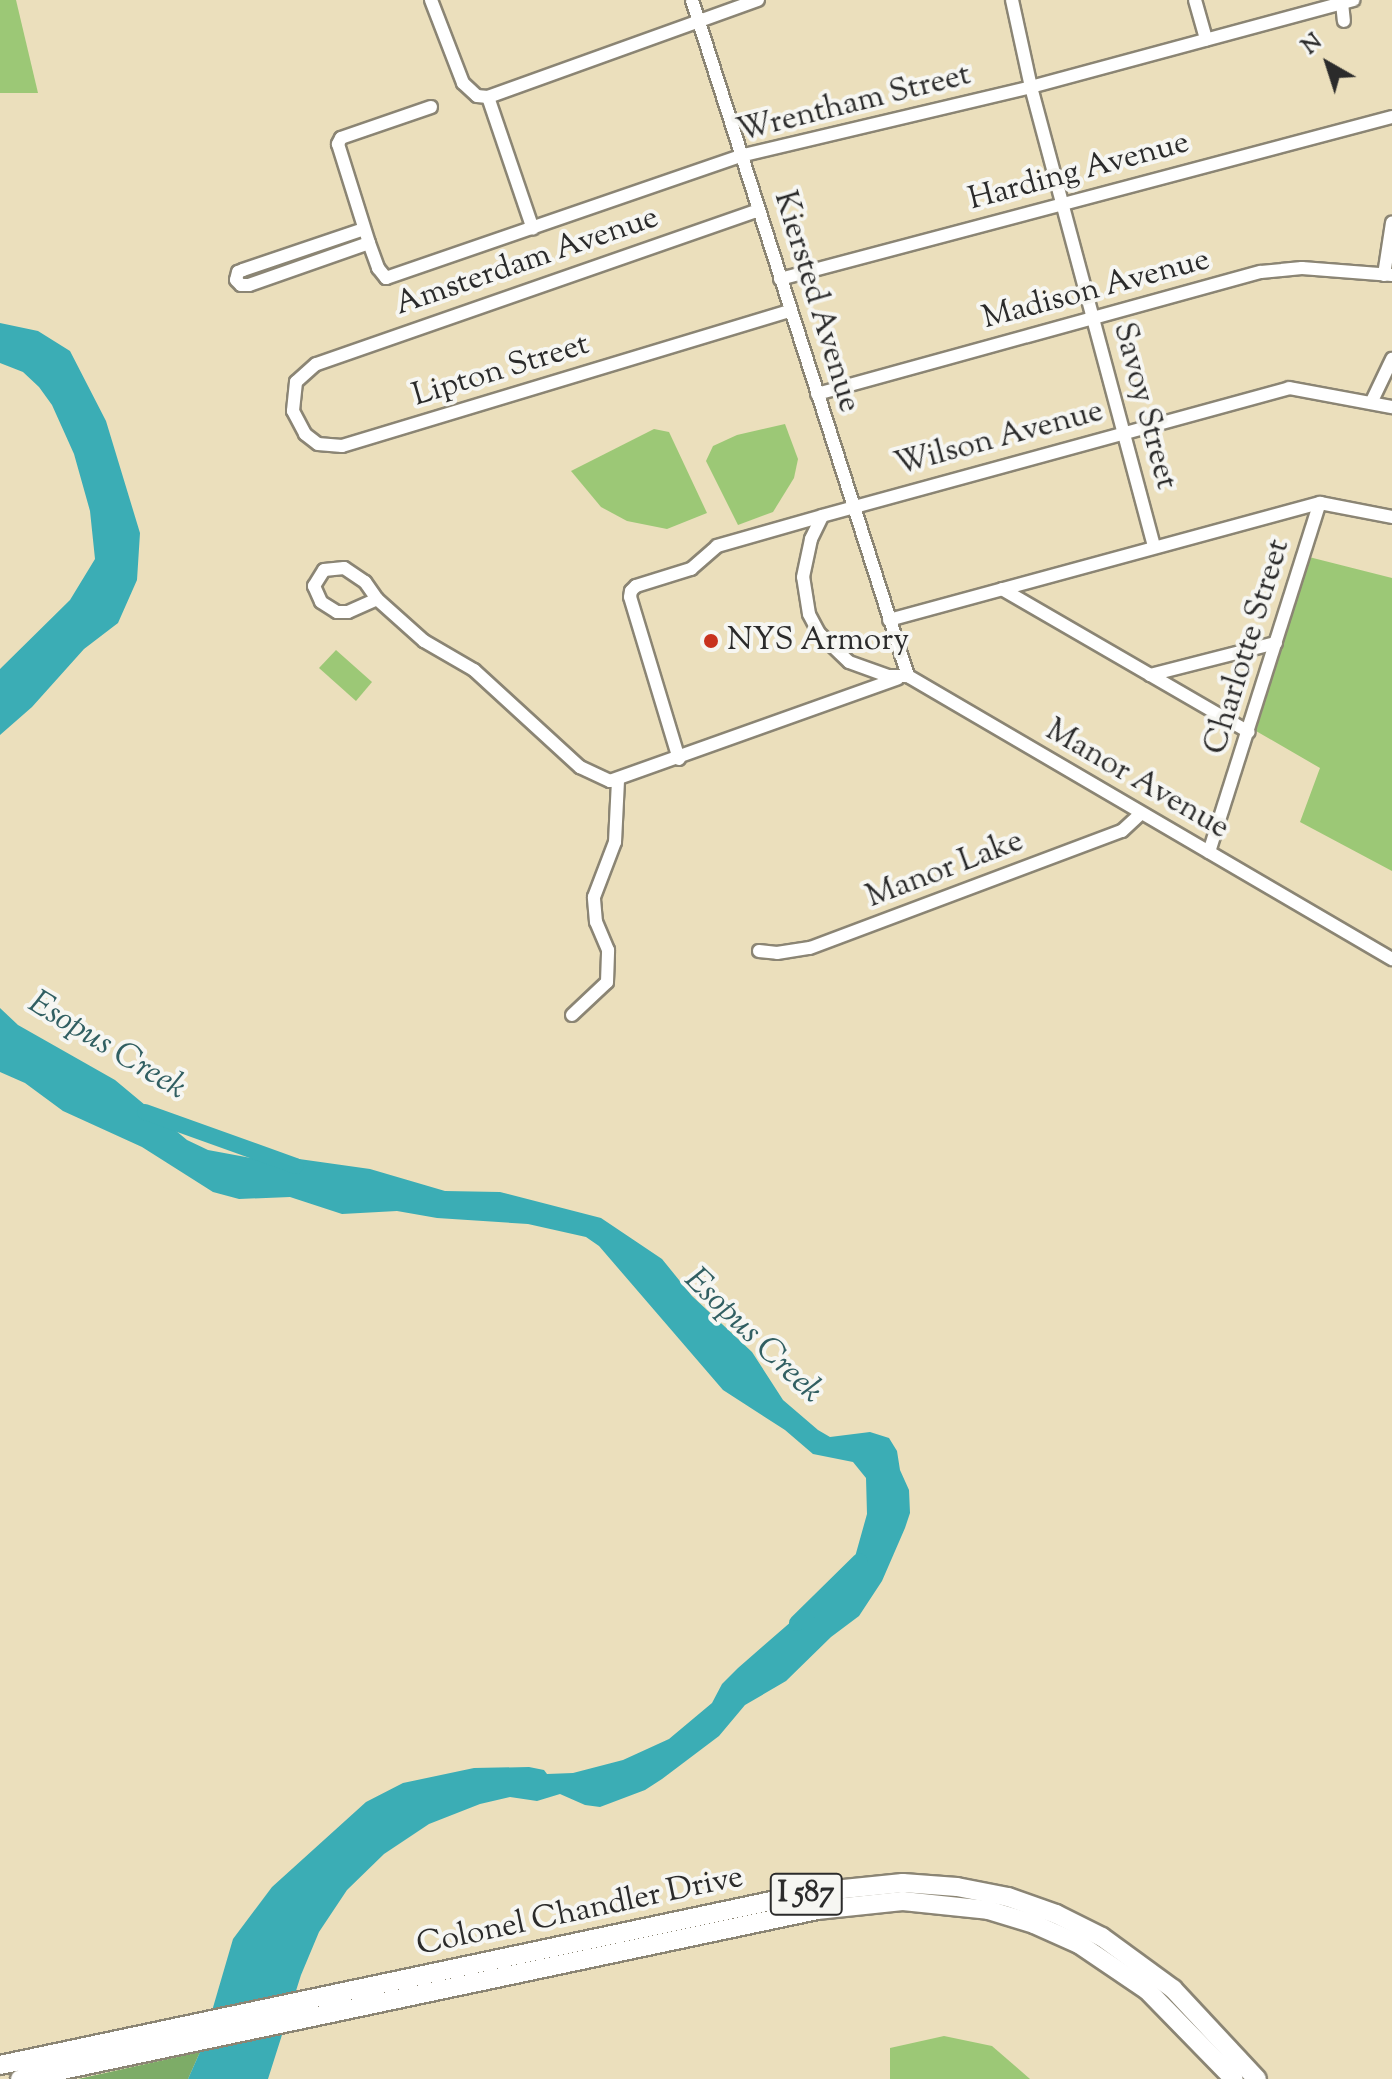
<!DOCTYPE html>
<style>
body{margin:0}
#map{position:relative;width:1392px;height:2079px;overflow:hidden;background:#ebdfbc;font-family:"Sorts Mill Goudy",serif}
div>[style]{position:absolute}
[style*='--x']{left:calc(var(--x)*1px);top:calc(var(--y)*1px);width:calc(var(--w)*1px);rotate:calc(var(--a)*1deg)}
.green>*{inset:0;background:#9cc876}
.forest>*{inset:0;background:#7dac67}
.water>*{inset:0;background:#3badb5}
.river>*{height:16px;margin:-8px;padding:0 8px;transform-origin:8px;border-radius:8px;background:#3badb5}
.roads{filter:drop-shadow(2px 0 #8b8574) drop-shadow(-2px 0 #8b8574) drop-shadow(0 2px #8b8574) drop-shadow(0 -2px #8b8574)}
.minor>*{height:12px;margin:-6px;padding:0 6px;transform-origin:6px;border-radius:6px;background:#fff}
.highway>*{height:18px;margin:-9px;padding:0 9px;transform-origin:9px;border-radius:9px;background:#fff}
.dots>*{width:22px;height:22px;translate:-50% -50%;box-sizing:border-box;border:4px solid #f6f6f2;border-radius:50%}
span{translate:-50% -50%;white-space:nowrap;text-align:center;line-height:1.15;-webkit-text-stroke:8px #f6f6f2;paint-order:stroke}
.shield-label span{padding:2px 6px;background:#f6f6f2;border:2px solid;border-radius:6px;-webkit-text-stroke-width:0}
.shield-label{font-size:30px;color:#2b2b2b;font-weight:700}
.street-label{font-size:32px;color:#2b2b2b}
.poi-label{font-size:32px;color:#2b2b2b}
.left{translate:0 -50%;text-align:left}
.water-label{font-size:34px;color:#315f62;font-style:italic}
.north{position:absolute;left:1288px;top:24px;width:80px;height:80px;-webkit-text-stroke:6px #f6f6f2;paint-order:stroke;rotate:321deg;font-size:22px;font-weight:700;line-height:32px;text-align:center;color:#2b2b2b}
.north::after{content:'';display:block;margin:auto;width:28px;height:36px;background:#2b2b2b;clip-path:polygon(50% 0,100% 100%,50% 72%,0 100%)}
</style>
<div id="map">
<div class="green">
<div style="clip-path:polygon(0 0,16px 0,38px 93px,0 93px)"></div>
<div style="clip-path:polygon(785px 424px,798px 459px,794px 478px,773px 512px,738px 525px,706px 461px,713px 446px,737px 435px)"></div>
<div style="clip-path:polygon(654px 429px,669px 432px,707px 513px,667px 529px,627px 521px,601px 507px,571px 471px)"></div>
<div style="clip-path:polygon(1309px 557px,1392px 578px,1392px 871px,1300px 822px,1320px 768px,1256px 731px)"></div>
<div style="clip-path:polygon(336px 650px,372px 682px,356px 701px,319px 668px)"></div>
<div style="clip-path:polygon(944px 2036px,992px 2046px,1030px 2079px,890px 2079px,890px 2048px)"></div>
</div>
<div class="forest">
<div style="clip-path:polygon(200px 2052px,188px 2079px,78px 2079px)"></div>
</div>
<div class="water">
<div style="clip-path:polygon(0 323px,38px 331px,70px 351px,106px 421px,140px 533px,137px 580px,118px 623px,84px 649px,32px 707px,0 735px,0 669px,70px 600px,95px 559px,90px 511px,74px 454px,52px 405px,39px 387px,23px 372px,0 363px)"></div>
<div style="clip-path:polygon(0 1008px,18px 1025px,115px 1080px,187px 1140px,208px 1150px,251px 1158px,292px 1158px,370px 1169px,445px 1191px,500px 1192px,601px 1218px,662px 1259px,692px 1296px,752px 1352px,783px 1400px,818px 1430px,830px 1437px,870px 1432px,889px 1438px,897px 1451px,900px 1470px,909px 1490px,910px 1513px,905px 1528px,882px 1581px,859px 1616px,831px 1637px,786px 1681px,745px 1705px,719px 1736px,662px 1779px,645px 1790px,600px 1807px,585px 1805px,560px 1794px,537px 1801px,510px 1797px,480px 1804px,429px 1824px,384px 1854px,347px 1890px,319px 1932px,301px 1975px,268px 2079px,188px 2079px,200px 2052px,233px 1939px,272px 1887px,366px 1802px,403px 1783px,474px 1768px,529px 1767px,544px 1770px,547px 1774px,573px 1773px,623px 1760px,669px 1739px,712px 1703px,722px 1684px,738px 1668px,800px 1614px,824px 1602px,842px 1584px,853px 1564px,867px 1514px,866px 1478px,853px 1462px,813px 1454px,785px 1430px,723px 1390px,599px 1246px,586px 1237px,528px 1224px,437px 1218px,397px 1211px,342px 1214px,290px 1197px,239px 1199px,213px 1192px,142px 1147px,63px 1111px,25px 1083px,0 1072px)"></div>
</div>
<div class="river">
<div style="--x:145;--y:1112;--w:160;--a:19.7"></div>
<div style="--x:797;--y:1623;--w:88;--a:-44.5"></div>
</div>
<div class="roads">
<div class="minor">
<div style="--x:431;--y:0;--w:89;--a:68.9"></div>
<div style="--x:463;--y:83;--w:19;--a:43"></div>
<div style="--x:477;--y:96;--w:11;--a:5"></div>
<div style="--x:488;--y:97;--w:287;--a:-19.8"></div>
<div style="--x:692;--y:0;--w:710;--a:72.28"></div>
<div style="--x:908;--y:676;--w:561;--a:30.32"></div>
<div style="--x:1012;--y:0;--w:89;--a:77.7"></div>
<div style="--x:1031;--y:87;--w:476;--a:75"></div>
<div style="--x:1195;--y:0;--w:41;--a:74.2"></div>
<div style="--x:1342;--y:3;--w:18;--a:84"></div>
<div style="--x:488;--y:97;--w:139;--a:71.2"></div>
<div style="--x:431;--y:107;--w:95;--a:161"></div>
<div style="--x:341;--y:138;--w:7;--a:117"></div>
<div style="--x:338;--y:144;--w:104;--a:72.6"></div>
<div style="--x:369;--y:243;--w:27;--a:70"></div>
<div style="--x:378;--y:268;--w:13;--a:51"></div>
<div style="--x:386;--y:278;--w:379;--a:-19"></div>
<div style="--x:744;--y:155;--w:295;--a:-13.3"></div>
<div style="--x:1031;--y:87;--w:334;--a:-15.1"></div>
<div style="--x:759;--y:210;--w:469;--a:160.8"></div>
<div style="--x:316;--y:364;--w:27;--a:138"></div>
<div style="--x:296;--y:382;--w:29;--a:96"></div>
<div style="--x:293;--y:411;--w:26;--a:62"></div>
<div style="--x:305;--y:434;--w:16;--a:38"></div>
<div style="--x:318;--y:444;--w:24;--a:5"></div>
<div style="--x:342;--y:446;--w:468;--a:-16.8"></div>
<div style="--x:364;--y:229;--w:128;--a:161.3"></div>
<div style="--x:243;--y:270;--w:5;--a:158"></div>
<div style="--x:238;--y:272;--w:8;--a:104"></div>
<div style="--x:236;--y:280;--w:7;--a:45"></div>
<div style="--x:241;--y:285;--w:8;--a:0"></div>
<div style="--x:249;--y:285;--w:127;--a:-19.3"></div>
<div style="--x:1384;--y:275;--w:53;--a:-81.3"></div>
<div style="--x:780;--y:279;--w:633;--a:-14.83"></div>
<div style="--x:817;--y:394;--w:460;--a:-15.4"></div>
<div style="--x:1261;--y:272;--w:41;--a:-5.6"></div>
<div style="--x:1302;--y:268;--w:90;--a:4.4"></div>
<div style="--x:1371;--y:403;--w:49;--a:-64.5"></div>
<div style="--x:1002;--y:589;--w:285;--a:30.1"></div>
<div style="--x:377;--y:599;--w:21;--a:-125"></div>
<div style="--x:365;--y:582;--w:25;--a:-146"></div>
<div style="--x:344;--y:568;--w:20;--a:174"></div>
<div style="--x:324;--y:570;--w:19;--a:122"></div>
<div style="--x:314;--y:586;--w:17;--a:66"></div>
<div style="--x:321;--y:602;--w:19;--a:32"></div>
<div style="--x:337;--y:612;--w:11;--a:0"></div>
<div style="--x:348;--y:612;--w:32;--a:-24"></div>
<div style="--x:377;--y:599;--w:63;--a:41.8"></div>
<div style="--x:424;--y:641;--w:58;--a:30.1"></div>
<div style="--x:474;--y:670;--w:144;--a:42.5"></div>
<div style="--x:580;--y:767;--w:33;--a:25"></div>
<div style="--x:610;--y:781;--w:305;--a:-19.6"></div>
<div style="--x:889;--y:620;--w:447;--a:-15.2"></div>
<div style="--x:1320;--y:503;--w:73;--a:11"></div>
<div style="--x:1150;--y:675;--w:130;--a:-14.3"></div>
<div style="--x:908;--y:676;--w:20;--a:180"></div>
<div style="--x:888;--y:676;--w:41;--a:-160.3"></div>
<div style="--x:849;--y:662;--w:42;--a:-136"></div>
<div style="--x:819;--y:633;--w:21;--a:-118"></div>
<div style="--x:809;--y:614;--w:37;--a:-99"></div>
<div style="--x:803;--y:577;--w:39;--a:-78"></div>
<div style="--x:811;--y:539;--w:25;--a:-64"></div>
<div style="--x:822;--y:516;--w:484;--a:-15.3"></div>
<div style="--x:1289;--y:388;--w:105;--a:10.5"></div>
<div style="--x:679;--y:759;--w:169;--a:-106.8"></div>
<div style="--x:630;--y:597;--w:6;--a:-81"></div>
<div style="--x:631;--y:591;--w:7;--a:-45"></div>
<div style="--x:636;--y:586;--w:58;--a:-17.2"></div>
<div style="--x:691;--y:569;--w:35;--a:-41"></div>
<div style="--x:717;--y:546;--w:109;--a:-15.9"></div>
<div style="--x:1209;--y:852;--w:366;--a:-72.4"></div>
<div style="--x:759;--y:951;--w:18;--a:6"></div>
<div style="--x:777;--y:953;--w:33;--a:-9"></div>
<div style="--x:810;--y:948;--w:333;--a:-20.6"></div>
<div style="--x:1122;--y:831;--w:26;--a:-43"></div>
<div style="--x:572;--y:1015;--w:48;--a:-43.3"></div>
<div style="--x:607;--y:982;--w:32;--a:-88"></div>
<div style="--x:608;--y:950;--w:30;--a:-113"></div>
<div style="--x:596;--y:922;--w:25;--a:-95"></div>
<div style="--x:594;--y:897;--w:59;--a:-69.1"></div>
<div style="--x:615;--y:842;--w:62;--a:-87.2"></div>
</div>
<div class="highway">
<div style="--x:0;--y:2065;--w:832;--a:-12"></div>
<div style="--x:814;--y:1892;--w:89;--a:-5.8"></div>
<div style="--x:903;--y:1883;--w:54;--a:4.2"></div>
<div style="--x:957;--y:1887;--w:52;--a:11.1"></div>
<div style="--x:1008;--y:1897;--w:51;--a:19.5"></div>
<div style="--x:1056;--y:1914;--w:51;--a:26.6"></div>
<div style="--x:1102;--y:1937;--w:88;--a:36.2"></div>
<div style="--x:1173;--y:1989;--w:123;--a:47"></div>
<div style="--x:20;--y:2079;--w:815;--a:-11.97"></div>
<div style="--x:817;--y:1910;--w:86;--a:-6"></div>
<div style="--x:903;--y:1901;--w:85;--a:6"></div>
<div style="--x:988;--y:1910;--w:48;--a:16.9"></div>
<div style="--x:1034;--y:1924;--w:49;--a:24"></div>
<div style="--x:1079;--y:1944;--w:82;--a:34.1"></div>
<div style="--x:1147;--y:1990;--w:124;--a:45.7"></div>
</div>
</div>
<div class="dots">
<div style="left:711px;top:641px;background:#c8321e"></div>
</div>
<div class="shield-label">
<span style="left:806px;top:1894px">I 587</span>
</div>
<div class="street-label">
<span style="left:854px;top:104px;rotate:-14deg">Wrentham Street</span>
<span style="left:1079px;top:172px;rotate:-15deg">Harding Avenue</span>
<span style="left:527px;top:262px;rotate:-19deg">Amsterdam Avenue</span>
<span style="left:1096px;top:290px;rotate:-15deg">Madison Avenue</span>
<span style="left:816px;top:302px;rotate:73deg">Kiersted Avenue</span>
<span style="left:501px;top:371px;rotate:-17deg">Lipton Street</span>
<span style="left:1144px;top:406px;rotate:75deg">Savoy Street</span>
<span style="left:999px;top:439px;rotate:-15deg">Wilson Avenue</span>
<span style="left:1248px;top:647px;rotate:-73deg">Charlotte Street</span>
<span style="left:1137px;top:780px;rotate:30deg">Manor Avenue</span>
<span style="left:945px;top:870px;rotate:-21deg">Manor Lake</span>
<span style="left:580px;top:1912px;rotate:-12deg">Colonel Chandler Drive</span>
</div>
<div class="poi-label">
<span class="left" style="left:727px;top:641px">NYS Armory</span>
</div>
<div class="water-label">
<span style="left:107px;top:1046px;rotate:31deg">Esopus Creek</span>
<span style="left:753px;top:1336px;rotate:44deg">Esopus Creek</span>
</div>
<div class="north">N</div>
</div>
